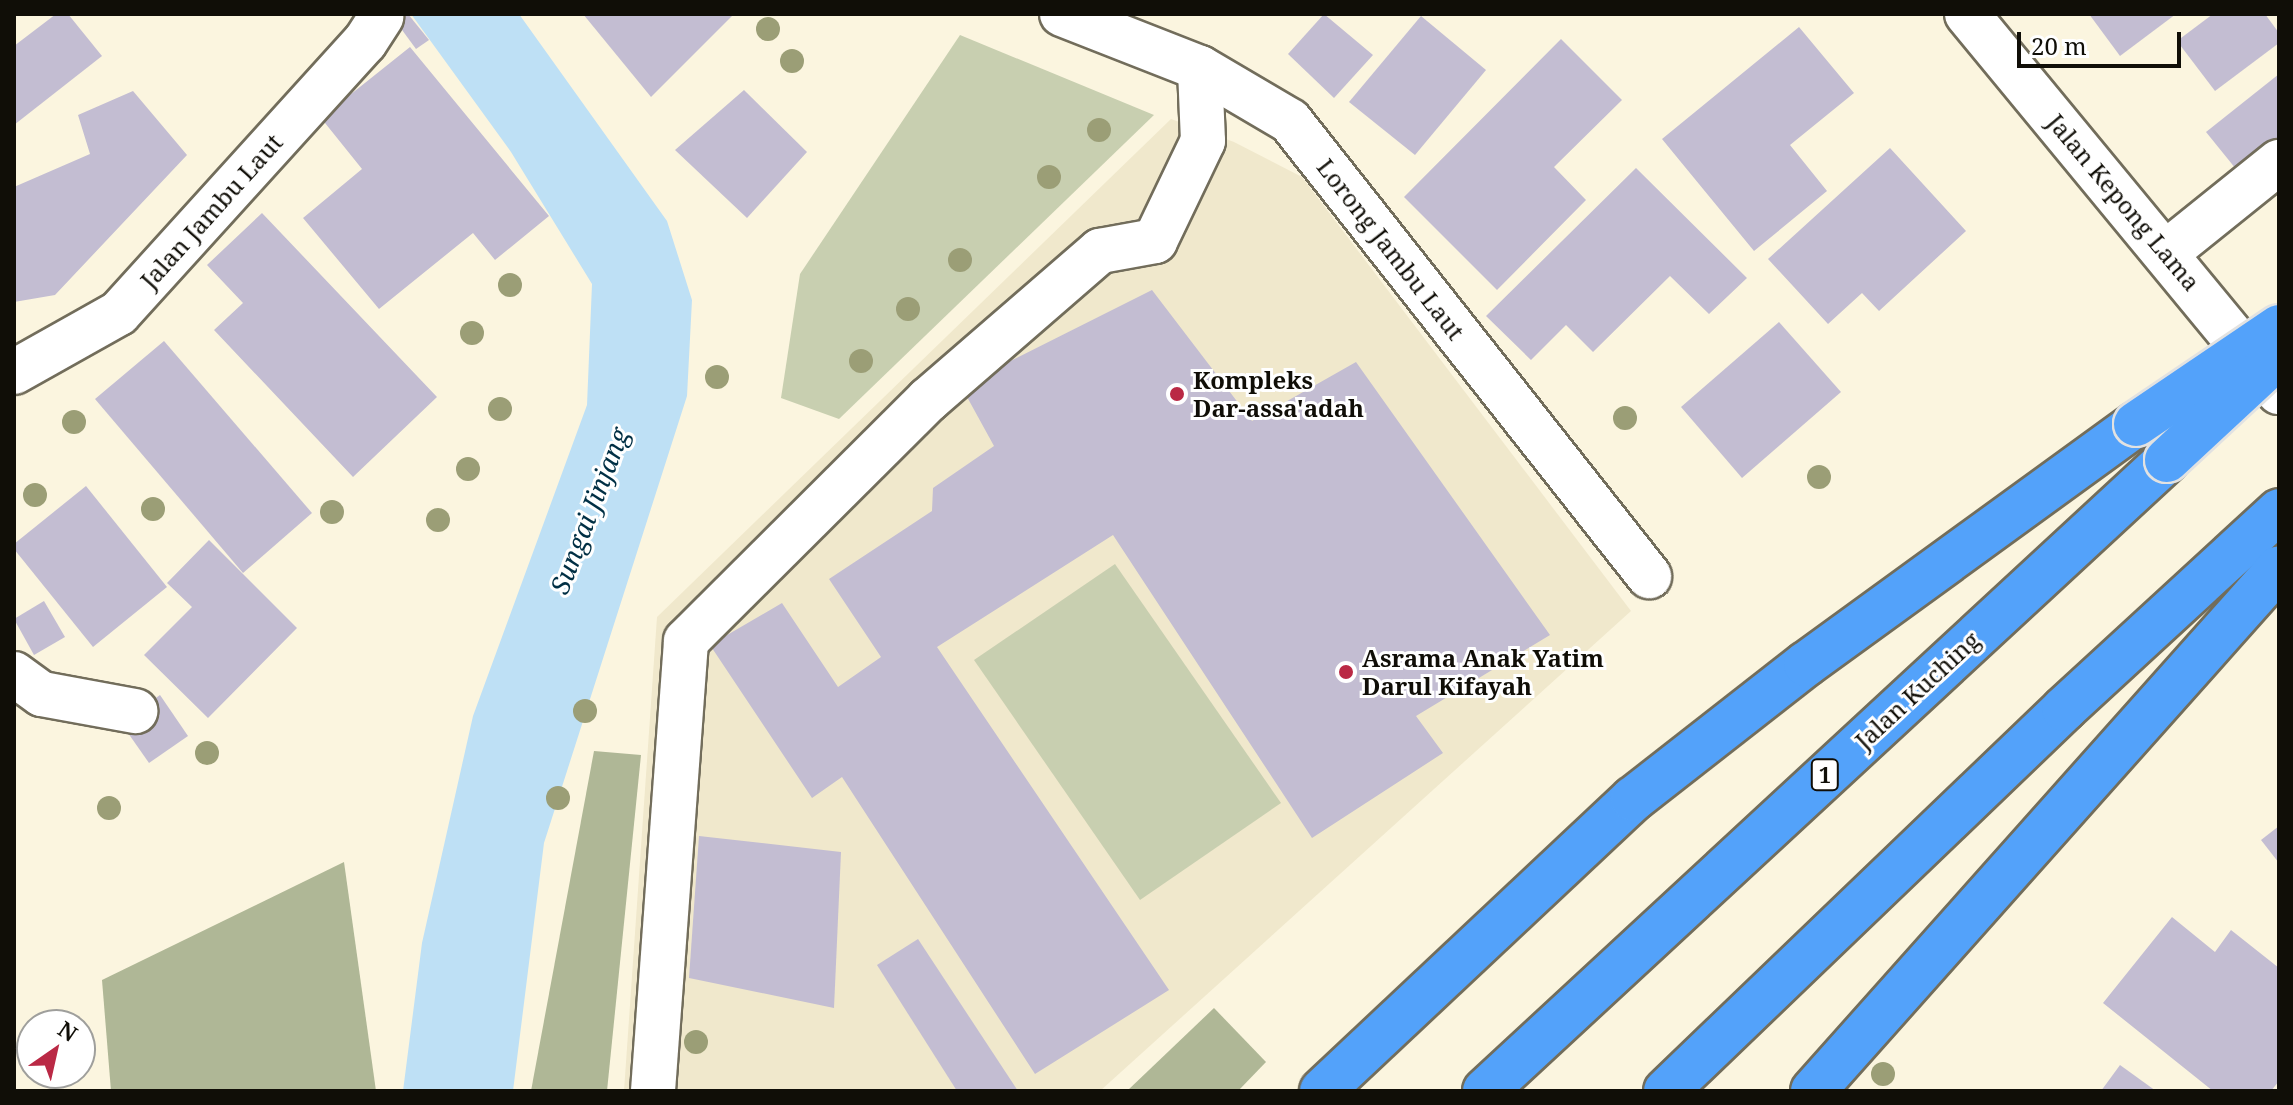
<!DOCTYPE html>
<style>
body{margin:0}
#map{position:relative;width:2293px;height:1105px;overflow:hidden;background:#fbf5df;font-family:"Noto Serif",serif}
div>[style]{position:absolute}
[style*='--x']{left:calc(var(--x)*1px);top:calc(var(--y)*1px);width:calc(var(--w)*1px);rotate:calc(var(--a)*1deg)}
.built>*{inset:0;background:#f0e8cc}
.green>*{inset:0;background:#c8cfb0}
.forest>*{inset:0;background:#afb796}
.water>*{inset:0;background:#bee0f5}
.building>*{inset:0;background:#c3bdd2}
.roads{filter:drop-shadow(2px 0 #726d5b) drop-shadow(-2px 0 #726d5b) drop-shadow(0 2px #726d5b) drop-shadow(0 -2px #726d5b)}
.minor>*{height:44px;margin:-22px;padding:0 22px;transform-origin:22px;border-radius:22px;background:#fff}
.highway>*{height:44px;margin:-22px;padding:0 22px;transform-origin:22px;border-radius:22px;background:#53a2fa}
.bridges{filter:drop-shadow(2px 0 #e2e2e1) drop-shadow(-2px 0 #e2e2e1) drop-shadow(0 2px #e2e2e1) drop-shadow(0 -2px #e2e2e1)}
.highway-bridge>*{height:44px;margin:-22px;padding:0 22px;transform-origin:22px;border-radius:22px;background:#53a2fa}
.trees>*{width:24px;height:24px;margin:-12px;border-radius:50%;background:#9b9e76}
.dots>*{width:22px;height:22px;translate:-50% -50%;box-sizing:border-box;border:4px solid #fff;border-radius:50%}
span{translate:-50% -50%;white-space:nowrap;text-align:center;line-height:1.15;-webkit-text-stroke:6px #fff;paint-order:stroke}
.shield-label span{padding:2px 6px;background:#fff;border:2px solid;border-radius:6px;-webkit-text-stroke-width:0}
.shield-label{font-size:22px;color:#100e07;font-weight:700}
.street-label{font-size:24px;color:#100e07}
.poi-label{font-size:24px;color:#100e07;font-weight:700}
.left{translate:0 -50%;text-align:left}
.water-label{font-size:26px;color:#002f44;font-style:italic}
.frame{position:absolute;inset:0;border:16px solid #100e07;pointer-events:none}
.north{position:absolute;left:16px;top:1009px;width:80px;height:80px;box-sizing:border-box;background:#fff;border:2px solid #9f9f9c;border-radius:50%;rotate:34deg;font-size:22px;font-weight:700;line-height:32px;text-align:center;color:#100e07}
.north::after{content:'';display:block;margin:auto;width:28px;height:36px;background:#ba2945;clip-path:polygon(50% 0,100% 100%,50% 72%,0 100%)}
.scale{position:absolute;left:2017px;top:32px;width:164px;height:36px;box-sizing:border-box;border:4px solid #100e07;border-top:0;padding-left:10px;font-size:24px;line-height:28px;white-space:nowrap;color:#100e07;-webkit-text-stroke:6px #fff;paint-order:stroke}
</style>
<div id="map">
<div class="built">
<div style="clip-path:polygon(1171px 119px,1234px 142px,1302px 177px,1631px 611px,1100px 1091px,624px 1091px,657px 617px)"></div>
</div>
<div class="green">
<div style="clip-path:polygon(960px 35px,1154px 115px,839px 419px,781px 398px,800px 274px)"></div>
<div style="clip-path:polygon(1115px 564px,1281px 803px,1140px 900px,974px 660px)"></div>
</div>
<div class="forest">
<div style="clip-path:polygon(594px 751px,641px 755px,607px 1091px,531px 1091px)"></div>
<div style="clip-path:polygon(344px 862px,376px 1091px,111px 1091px,102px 980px)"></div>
<div style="clip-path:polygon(1214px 1008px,1266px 1062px,1238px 1091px,1127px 1091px)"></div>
</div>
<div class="water">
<div style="clip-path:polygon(411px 14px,519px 14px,667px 221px,692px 300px,687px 396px,544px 843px,513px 1091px,403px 1091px,422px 943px,473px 716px,587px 405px,592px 284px,511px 152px)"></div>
</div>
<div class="building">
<div style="clip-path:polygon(56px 14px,68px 14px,102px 56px,14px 125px,14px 46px)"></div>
<div style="clip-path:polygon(400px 14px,408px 14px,429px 40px,416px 49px,394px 19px)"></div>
<div style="clip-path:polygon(583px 14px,734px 14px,651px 97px)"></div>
<div style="clip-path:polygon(1324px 14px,1373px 55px,1334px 98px,1288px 54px)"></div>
<div style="clip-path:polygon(2089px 14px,2176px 14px,2120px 56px)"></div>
<div style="clip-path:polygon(2213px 14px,2265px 14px,2279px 33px,2279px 43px,2215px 91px,2177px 41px)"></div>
<div style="clip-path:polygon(1421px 16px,1486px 70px,1415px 155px,1349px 102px)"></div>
<div style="clip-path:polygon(1799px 27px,1854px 93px,1790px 145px,1827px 191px,1754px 251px,1662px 139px)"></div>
<div style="clip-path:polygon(1561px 39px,1622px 100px,1554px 167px,1586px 200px,1497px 290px,1404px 197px)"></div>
<div style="clip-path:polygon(410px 47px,549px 216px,495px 260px,473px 233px,379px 309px,303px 218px,362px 169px,321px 118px)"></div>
<div style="clip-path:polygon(2279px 74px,2279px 144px,2240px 174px,2206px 132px)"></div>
<div style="clip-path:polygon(744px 90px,807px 152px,747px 218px,675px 150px)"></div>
<div style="clip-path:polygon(133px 91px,187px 155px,55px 295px,14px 302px,14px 187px,90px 154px,78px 115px)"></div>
<div style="clip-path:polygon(1890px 148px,1966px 231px,1879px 311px,1862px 293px,1828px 324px,1768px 259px)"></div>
<div style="clip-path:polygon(1636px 168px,1747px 278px,1709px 314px,1670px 276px,1593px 352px,1566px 325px,1531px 360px,1486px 316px)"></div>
<div style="clip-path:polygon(262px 213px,437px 397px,353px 477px,214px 330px,243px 303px,207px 265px)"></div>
<div style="clip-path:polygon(1152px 290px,1252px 421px,1356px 362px,1550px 635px,1416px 716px,1443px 753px,1312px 838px,1113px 535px,937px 647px,1169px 990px,1035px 1074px,842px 777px,812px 798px,710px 645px,782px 603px,838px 687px,881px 657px,829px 579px,932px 511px,933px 488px,994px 446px,961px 386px)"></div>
<div style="clip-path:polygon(1779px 322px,1841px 392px,1742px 478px,1681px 407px)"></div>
<div style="clip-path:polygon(164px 341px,312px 513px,243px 573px,95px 399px)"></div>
<div style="clip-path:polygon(86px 486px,167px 587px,93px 647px,14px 549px,14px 544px)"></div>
<div style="clip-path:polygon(209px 540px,297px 628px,208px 718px,144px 655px,192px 607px,167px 583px)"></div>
<div style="clip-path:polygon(44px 601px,65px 637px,34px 655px,14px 619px)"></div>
<div style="clip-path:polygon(160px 695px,188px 736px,149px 763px,121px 723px)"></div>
<div style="clip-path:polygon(2279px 826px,2279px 863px,2261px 840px)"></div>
<div style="clip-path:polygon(699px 836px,841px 852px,834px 1008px,689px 978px)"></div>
<div style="clip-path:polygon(2172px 917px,2215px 952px,2231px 930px,2279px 968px,2279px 1081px,2271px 1091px,2213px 1091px,2103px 1003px)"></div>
<div style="clip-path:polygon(918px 939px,1018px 1091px,957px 1091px,877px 965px)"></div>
<div style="clip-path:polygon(2120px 1065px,2156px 1091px,2101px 1091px)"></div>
</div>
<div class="roads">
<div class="minor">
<div style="--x:1062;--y:14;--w:148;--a:21.4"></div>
<div style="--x:1200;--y:68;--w:104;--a:30.5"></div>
<div style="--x:1290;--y:121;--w:580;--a:51.73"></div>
<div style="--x:1967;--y:14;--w:490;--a:50.5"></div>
<div style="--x:2167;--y:252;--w:144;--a:-38.8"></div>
<div style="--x:14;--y:372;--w:120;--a:-29.3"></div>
<div style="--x:119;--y:313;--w:366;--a:-47.8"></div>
<div style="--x:365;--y:42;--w:30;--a:-57"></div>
<div style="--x:14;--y:674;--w:34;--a:36"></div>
<div style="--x:42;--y:694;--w:95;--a:10.4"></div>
<div style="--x:653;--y:1091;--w:451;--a:-85.8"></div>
<div style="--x:686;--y:641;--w:342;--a:-44.9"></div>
<div style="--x:928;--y:400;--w:228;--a:-40.9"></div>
<div style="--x:1100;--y:251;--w:56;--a:-10.3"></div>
<div style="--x:1155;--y:241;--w:111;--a:-64.4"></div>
<div style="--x:1203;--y:141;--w:73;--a:-92.4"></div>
</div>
<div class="highway">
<div style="--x:1322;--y:1091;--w:427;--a:-43.2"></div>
<div style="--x:1633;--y:799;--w:219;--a:-38"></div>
<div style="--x:1806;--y:664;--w:408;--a:-36"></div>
<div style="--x:1485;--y:1091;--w:929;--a:-42.78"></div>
<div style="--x:1666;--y:1091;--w:552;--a:-43.82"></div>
<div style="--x:2064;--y:709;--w:292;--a:-42.6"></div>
<div style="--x:1813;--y:1091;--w:700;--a:-48.3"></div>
</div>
</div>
<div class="bridges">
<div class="highway-bridge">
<div style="--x:2136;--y:424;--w:173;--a:-34.1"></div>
<div style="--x:2167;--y:460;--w:153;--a:-42.9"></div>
</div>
</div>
<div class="trees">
<div style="left:768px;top:29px"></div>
<div style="left:792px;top:61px"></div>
<div style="left:1099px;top:130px"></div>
<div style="left:1049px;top:177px"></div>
<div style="left:960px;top:260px"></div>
<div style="left:510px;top:285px"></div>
<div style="left:908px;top:309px"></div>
<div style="left:472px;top:333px"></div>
<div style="left:861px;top:361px"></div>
<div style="left:717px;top:377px"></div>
<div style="left:500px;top:409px"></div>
<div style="left:1625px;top:418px"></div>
<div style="left:74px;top:422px"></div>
<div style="left:468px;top:469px"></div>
<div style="left:1819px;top:477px"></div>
<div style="left:35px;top:495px"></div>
<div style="left:153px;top:509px"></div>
<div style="left:332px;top:512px"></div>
<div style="left:438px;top:520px"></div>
<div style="left:585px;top:711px"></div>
<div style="left:207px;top:753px"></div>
<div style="left:558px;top:798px"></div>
<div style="left:109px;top:808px"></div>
<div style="left:696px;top:1042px"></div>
<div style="left:1883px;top:1074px"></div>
</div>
<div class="dots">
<div style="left:1177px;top:394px;background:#ba2945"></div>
<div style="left:1346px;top:672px;background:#ba2945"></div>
</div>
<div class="shield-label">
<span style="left:1825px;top:775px">1</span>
</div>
<div class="street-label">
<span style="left:2124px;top:202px;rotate:50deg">Jalan Kepong Lama</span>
<span style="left:211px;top:211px;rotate:-48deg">Jalan Jambu Laut</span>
<span style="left:1391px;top:249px;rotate:52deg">Lorong Jambu Laut</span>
<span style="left:1917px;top:690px;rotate:-43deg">Jalan Kuching</span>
</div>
<div class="poi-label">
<span class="left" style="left:1193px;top:394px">Kompleks<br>Dar-assa'adah</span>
<span class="left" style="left:1362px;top:672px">Asrama Anak Yatim<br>Darul Kifayah</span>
</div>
<div class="water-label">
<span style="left:590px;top:511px;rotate:-69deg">Sungai Jinjang</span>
</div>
<div class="frame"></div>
<div class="north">N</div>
<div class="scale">20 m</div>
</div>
